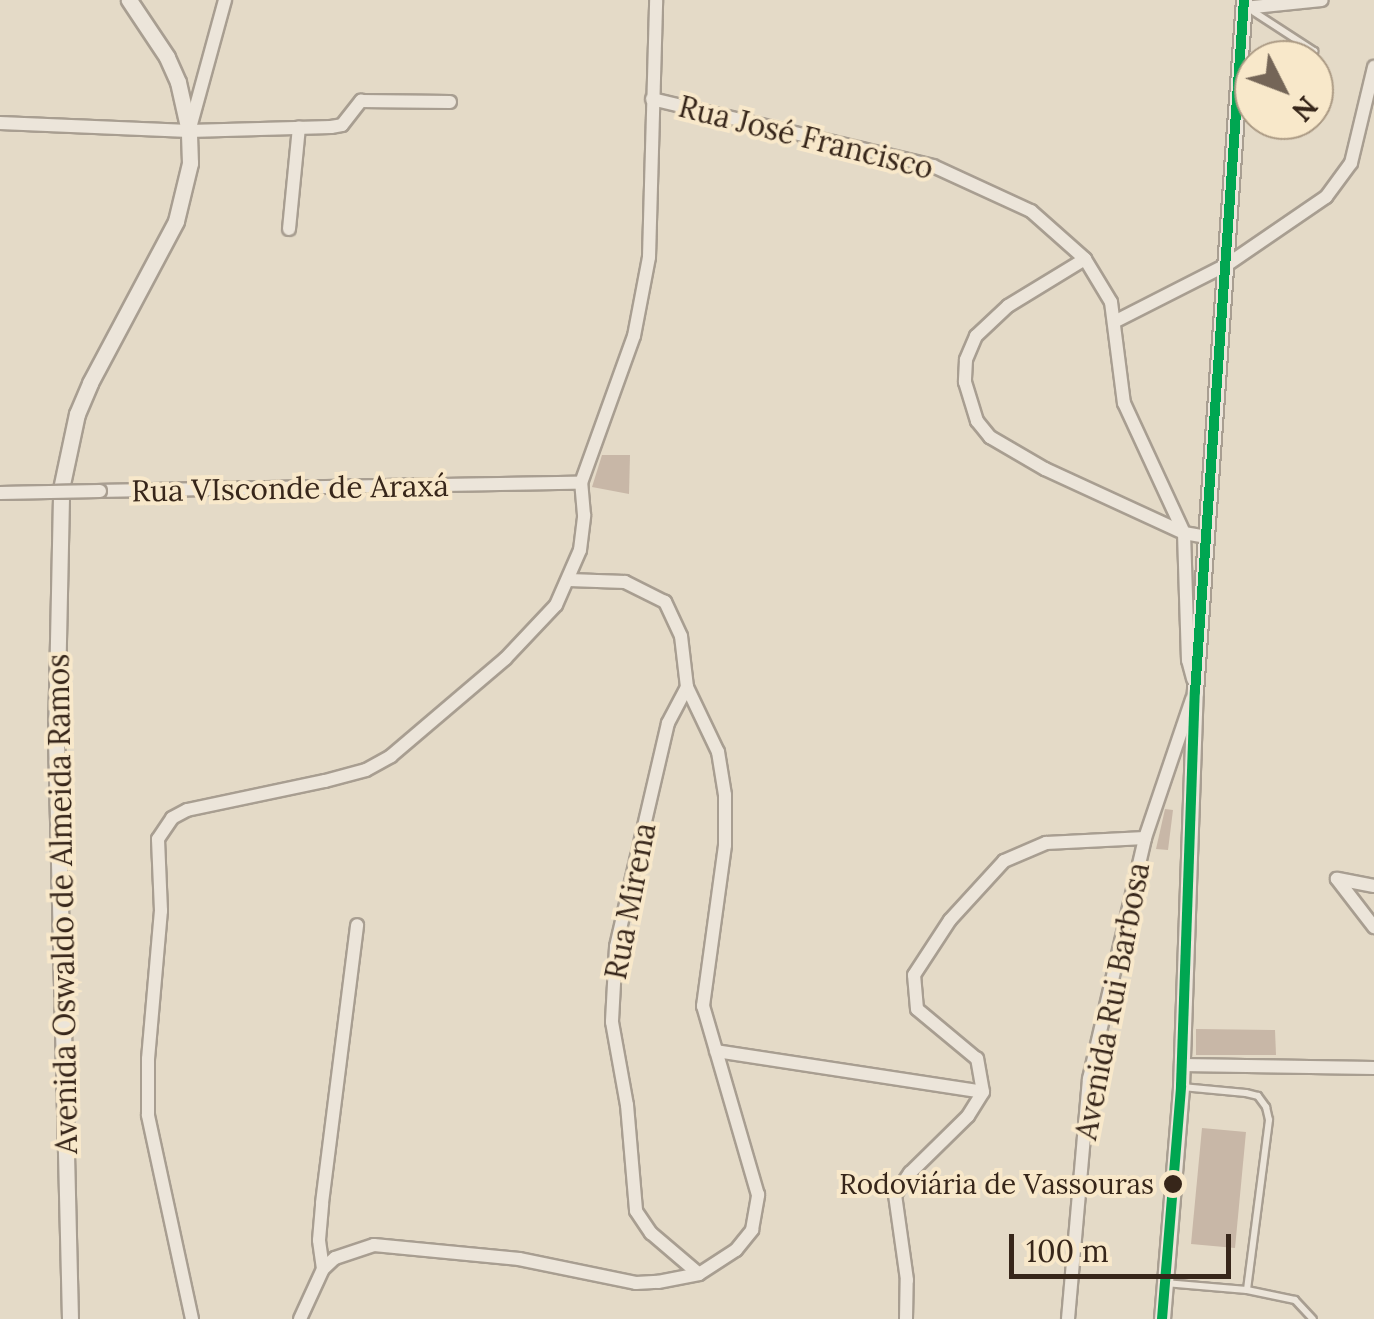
<!DOCTYPE html>
<meta charset="utf-8">
<style>
body{margin:0}
#map{position:relative;width:1374px;height:1319px;overflow:hidden;background:#e4dac7;font-family:Lora,serif}
div>[style]{position:absolute}
[style*='--x']{left:calc(var(--x)*1px);top:calc(var(--y)*1px);width:calc(var(--w)*1px);rotate:calc(var(--a)*1deg)}
.building>*{inset:0;background:#c8b7a7}
.roads{filter:drop-shadow(2px 0 #a89e91) drop-shadow(-2px 0 #a89e91) drop-shadow(0 2px #a89e91) drop-shadow(0 -2px #a89e91)}
.service>*{height:6px;margin:-3px;padding:0 3px;transform-origin:3px;border-radius:3px;background:#ece5da}
.minor>*{height:12px;margin:-6px;padding:0 6px;transform-origin:6px;border-radius:6px;background:#ece5da}
.tertiary>*{height:15px;margin:-7.5px;padding:0 7.5px;transform-origin:7.5px;border-radius:7.5px;background:#ece5da}
.bridges{filter:drop-shadow(2px 0 #a89e91) drop-shadow(-2px 0 #a89e91) drop-shadow(0 2px #a89e91) drop-shadow(0 -2px #a89e91)}
.minor-bridge>*{height:12px;margin:-6px;padding:0 6px;transform-origin:6px;border-radius:6px;background:#ece5da}
.bus-1>*{height:10px;margin:-5px;padding:0 5px;transform-origin:5px;border-radius:5px;background:#00a651}
.dots>*{width:28px;height:28px;translate:-50% -50%;box-sizing:border-box;border:5px solid #f8e8ca;border-radius:50%}
span{translate:-50% -50%;white-space:nowrap;text-align:center;line-height:1.15;-webkit-text-stroke:8px #f8e8ca;paint-order:stroke}
.bus-label{font-size:28px;color:#37261a}
.right{translate:-100% -50%;text-align:right}
.street-label{font-size:30px;color:#37261a}
.north{position:absolute;left:1234px;top:40px;width:100px;height:100px;box-sizing:border-box;background:#f8e8ca;border:2px solid #ab9a84;border-radius:50%;rotate:132deg;font-size:28px;font-weight:700;line-height:40px;text-align:center;color:#37261a}
.north::after{content:'';display:block;margin:auto;width:35px;height:45px;background:#746557;clip-path:polygon(50% 0,100% 100%,50% 72%,0 100%)}
.scale{position:absolute;left:1009px;top:1234px;width:222px;height:45px;box-sizing:border-box;border:5px solid #37261a;border-top:0;padding-left:12px;font-size:30px;line-height:35px;white-space:nowrap;color:#37261a;-webkit-text-stroke:8px #f8e8ca;paint-order:stroke}
</style>
<div id="map">
<div class="building">
<div style="clip-path:polygon(602px 455px,630px 455px,629px 494px,592px 487px)"></div>
<div style="clip-path:polygon(1165px 809px,1173px 810px,1168px 850px,1156px 849px)"></div>
<div style="clip-path:polygon(1196px 1029px,1275px 1030px,1276px 1055px,1196px 1055px)"></div>
<div style="clip-path:polygon(1202px 1128px,1246px 1132px,1235px 1248px,1191px 1244px)"></div>
</div>
<div class="roads">
<div class="service">
<div style="--x:1254;--y:12;--w:72;--a:33"></div>
<div style="--x:1314;--y:51;--w:26;--a:90"></div>
<div style="--x:1239;--y:106;--w:15;--a:-8"></div>
<div style="--x:1182;--y:1087;--w:64;--a:5.4"></div>
<div style="--x:1246;--y:1093;--w:12;--a:14"></div>
<div style="--x:1258;--y:1096;--w:14;--a:54"></div>
<div style="--x:1266;--y:1107;--w:13;--a:77"></div>
<div style="--x:1269;--y:1120;--w:171;--a:97.4"></div>
<div style="--x:1165;--y:1283;--w:82;--a:4.9"></div>
<div style="--x:1247;--y:1290;--w:49;--a:11.8"></div>
<div style="--x:1295;--y:1300;--w:26;--a:47"></div>
</div>
<div class="minor">
<div style="--x:1244;--y:8;--w:78;--a:-5.9"></div>
<div style="--x:652;--y:99;--w:289;--a:13.4"></div>
<div style="--x:933;--y:166;--w:108;--a:24.7"></div>
<div style="--x:1031;--y:211;--w:72;--a:41.6"></div>
<div style="--x:1085;--y:259;--w:50;--a:58.8"></div>
<div style="--x:1111;--y:302;--w:102;--a:82.7"></div>
<div style="--x:1124;--y:403;--w:143;--a:65.2"></div>
<div style="--x:1184;--y:533;--w:127;--a:88.2"></div>
<div style="--x:1188;--y:660;--w:20;--a:75"></div>
<div style="--x:0;--y:123;--w:189;--a:2.4"></div>
<div style="--x:189;--y:131;--w:142;--a:-1.6"></div>
<div style="--x:331;--y:127;--w:11;--a:-10"></div>
<div style="--x:342;--y:125;--w:31;--a:-52"></div>
<div style="--x:361;--y:101;--w:89;--a:0.6"></div>
<div style="--x:190;--y:128;--w:133;--a:-74.7"></div>
<div style="--x:289;--y:229;--w:102;--a:-84.4"></div>
<div style="--x:1085;--y:259;--w:90;--a:148.6"></div>
<div style="--x:1008;--y:306;--w:44;--a:136.8"></div>
<div style="--x:976;--y:336;--w:26;--a:113"></div>
<div style="--x:966;--y:360;--w:22;--a:93"></div>
<div style="--x:965;--y:382;--w:41;--a:72.9"></div>
<div style="--x:977;--y:421;--w:21;--a:51"></div>
<div style="--x:990;--y:437;--w:64;--a:30.2"></div>
<div style="--x:1045;--y:469;--w:153;--a:24.7"></div>
<div style="--x:1184;--y:533;--w:23;--a:10"></div>
<div style="--x:1116;--y:321;--w:126;--a:-27"></div>
<div style="--x:1228;--y:264;--w:119;--a:-34.4"></div>
<div style="--x:1326;--y:197;--w:42;--a:-53.7"></div>
<div style="--x:1351;--y:163;--w:99;--a:-76.5"></div>
<div style="--x:100;--y:491;--w:481;--a:-1"></div>
<div style="--x:687;--y:687;--w:41;--a:117.8"></div>
<div style="--x:668;--y:723;--w:230;--a:103.1"></div>
<div style="--x:616;--y:947;--w:75;--a:93.1"></div>
<div style="--x:612;--y:1022;--w:84;--a:79.8"></div>
<div style="--x:627;--y:1105;--w:106;--a:85.1"></div>
<div style="--x:636;--y:1211;--w:27;--a:56"></div>
<div style="--x:651;--y:1233;--w:63;--a:40.5"></div>
<div style="--x:1374;--y:886;--w:38;--a:-169"></div>
<div style="--x:1337;--y:879;--w:61;--a:52.4"></div>
<div style="--x:716;--y:1051;--w:270;--a:8.7"></div>
<div style="--x:1182;--y:1065;--w:192;--a:0.9"></div>
<div style="--x:323;--y:1269;--w:29;--a:-98"></div>
<div style="--x:319;--y:1240;--w:37;--a:-85"></div>
<div style="--x:322;--y:1203;--w:280;--a:-82.8"></div>
<div style="--x:192;--y:1319;--w:209;--a:-102.2"></div>
<div style="--x:148;--y:1115;--w:56;--a:-90"></div>
<div style="--x:148;--y:1059;--w:149;--a:-85"></div>
<div style="--x:161;--y:911;--w:72;--a:-92.4"></div>
<div style="--x:158;--y:839;--w:25;--a:-56"></div>
<div style="--x:172;--y:818;--w:17;--a:-28"></div>
<div style="--x:187;--y:810;--w:141;--a:-11.9"></div>
<div style="--x:325;--y:781;--w:42;--a:-15"></div>
<div style="--x:366;--y:770;--w:29;--a:-29"></div>
<div style="--x:391;--y:756;--w:150;--a:-40.4"></div>
<div style="--x:505;--y:659;--w:74;--a:-46.6"></div>
<div style="--x:556;--y:605;--w:60;--a:-66.4"></div>
<div style="--x:580;--y:550;--w:35;--a:-83"></div>
<div style="--x:584;--y:515;--w:32;--a:-95"></div>
<div style="--x:581;--y:483;--w:156;--a:-70.2"></div>
<div style="--x:634;--y:336;--w:80;--a:-79.2"></div>
<div style="--x:649;--y:257;--w:257;--a:-88.4"></div>
<div style="--x:300;--y:1319;--w:55;--a:-65.3"></div>
<div style="--x:323;--y:1269;--w:16;--a:-43"></div>
<div style="--x:335;--y:1258;--w:41;--a:-18.4"></div>
<div style="--x:374;--y:1245;--w:146;--a:5.5"></div>
<div style="--x:519;--y:1259;--w:119;--a:11.6"></div>
<div style="--x:636;--y:1283;--w:22;--a:-3"></div>
<div style="--x:658;--y:1282;--w:42;--a:-11"></div>
<div style="--x:699;--y:1274;--w:44;--a:-33"></div>
<div style="--x:736;--y:1250;--w:26;--a:-51"></div>
<div style="--x:752;--y:1230;--w:36;--a:-80"></div>
<div style="--x:758;--y:1195;--w:197;--a:-106.2"></div>
<div style="--x:703;--y:1006;--w:162;--a:-82.2"></div>
<div style="--x:725;--y:845;--w:50;--a:-90"></div>
<div style="--x:725;--y:795;--w:44;--a:-99.2"></div>
<div style="--x:718;--y:752;--w:72;--a:-115.5"></div>
<div style="--x:687;--y:687;--w:51;--a:-96.7"></div>
<div style="--x:681;--y:636;--w:38;--a:-115"></div>
<div style="--x:665;--y:602;--w:45;--a:-153.4"></div>
<div style="--x:625;--y:582;--w:56;--a:-178"></div>
<div style="--x:906;--y:1319;--w:39;--a:-89"></div>
<div style="--x:907;--y:1280;--w:86;--a:-98"></div>
<div style="--x:895;--y:1195;--w:27;--a:-56"></div>
<div style="--x:910;--y:1173;--w:81;--a:-44.5"></div>
<div style="--x:968;--y:1116;--w:28;--a:-58"></div>
<div style="--x:983;--y:1092;--w:34;--a:-100"></div>
<div style="--x:977;--y:1059;--w:78;--a:-140.2"></div>
<div style="--x:917;--y:1009;--w:34;--a:-95"></div>
<div style="--x:914;--y:975;--w:66;--a:-56.8"></div>
<div style="--x:950;--y:920;--w:80;--a:-47.5"></div>
<div style="--x:1004;--y:861;--w:46;--a:-23.2"></div>
<div style="--x:1046;--y:843;--w:99;--a:-2.9"></div>
<div style="--x:1068;--y:1319;--w:241;--a:-85"></div>
<div style="--x:1089;--y:1079;--w:247;--a:-76.9"></div>
<div style="--x:1145;--y:838;--w:147;--a:-71.3"></div>
</div>
<div class="tertiary">
<div style="--x:70;--y:1319;--w:583;--a:-91.38"></div>
<div style="--x:56;--y:736;--w:247;--a:-88.8"></div>
<div style="--x:61;--y:489;--w:77;--a:-78"></div>
<div style="--x:77;--y:414;--w:34;--a:-67"></div>
<div style="--x:90;--y:383;--w:183;--a:-62"></div>
<div style="--x:176;--y:221;--w:60;--a:-76.4"></div>
<div style="--x:190;--y:163;--w:32;--a:-92"></div>
<div style="--x:189;--y:131;--w:50;--a:-102.7"></div>
<div style="--x:178;--y:82;--w:27;--a:-114"></div>
<div style="--x:167;--y:57;--w:69;--a:-123.7"></div>
<div style="--x:1162;--y:1319;--w:234;--a:-85.3"></div>
<div style="--x:1181;--y:1086;--w:394;--a:-88"></div>
<div style="--x:1195;--y:692;--w:694;--a:-85.95"></div>
</div>
</div>
<div class="bridges">
<div class="minor-bridge">
<div style="--x:0;--y:493;--w:100;--a:-1.1"></div>
</div>
</div>
<div class="bus-1">
<div style="--x:1162;--y:1319;--w:234;--a:-85.3"></div>
<div style="--x:1181;--y:1086;--w:394;--a:-88"></div>
<div style="--x:1195;--y:692;--w:694;--a:-85.95"></div>
</div>
<div class="dots">
<div style="left:1173px;top:1184px;background:#37261a"></div>
</div>
<div class="bus-label">
<span class="right" style="left:1154px;top:1184px">Rodoviária de Vassouras</span>
</div>
<div class="street-label">
<span style="left:806px;top:137px;rotate:14deg">Rua José Francisco</span>
<span style="left:290px;top:488px;rotate:-1deg">Rua VIsconde de Araxá</span>
<span style="left:630px;top:901px;rotate:-79deg">Rua Mirena</span>
<span style="left:62px;top:904px;rotate:-91deg">Avenida Oswaldo de Almeida Ramos</span>
<span style="left:1112px;top:1001px;rotate:-79deg">Avenida Rui Barbosa</span>
</div>
<div class="north">N</div>
<div class="scale">100 m</div>
</div>
